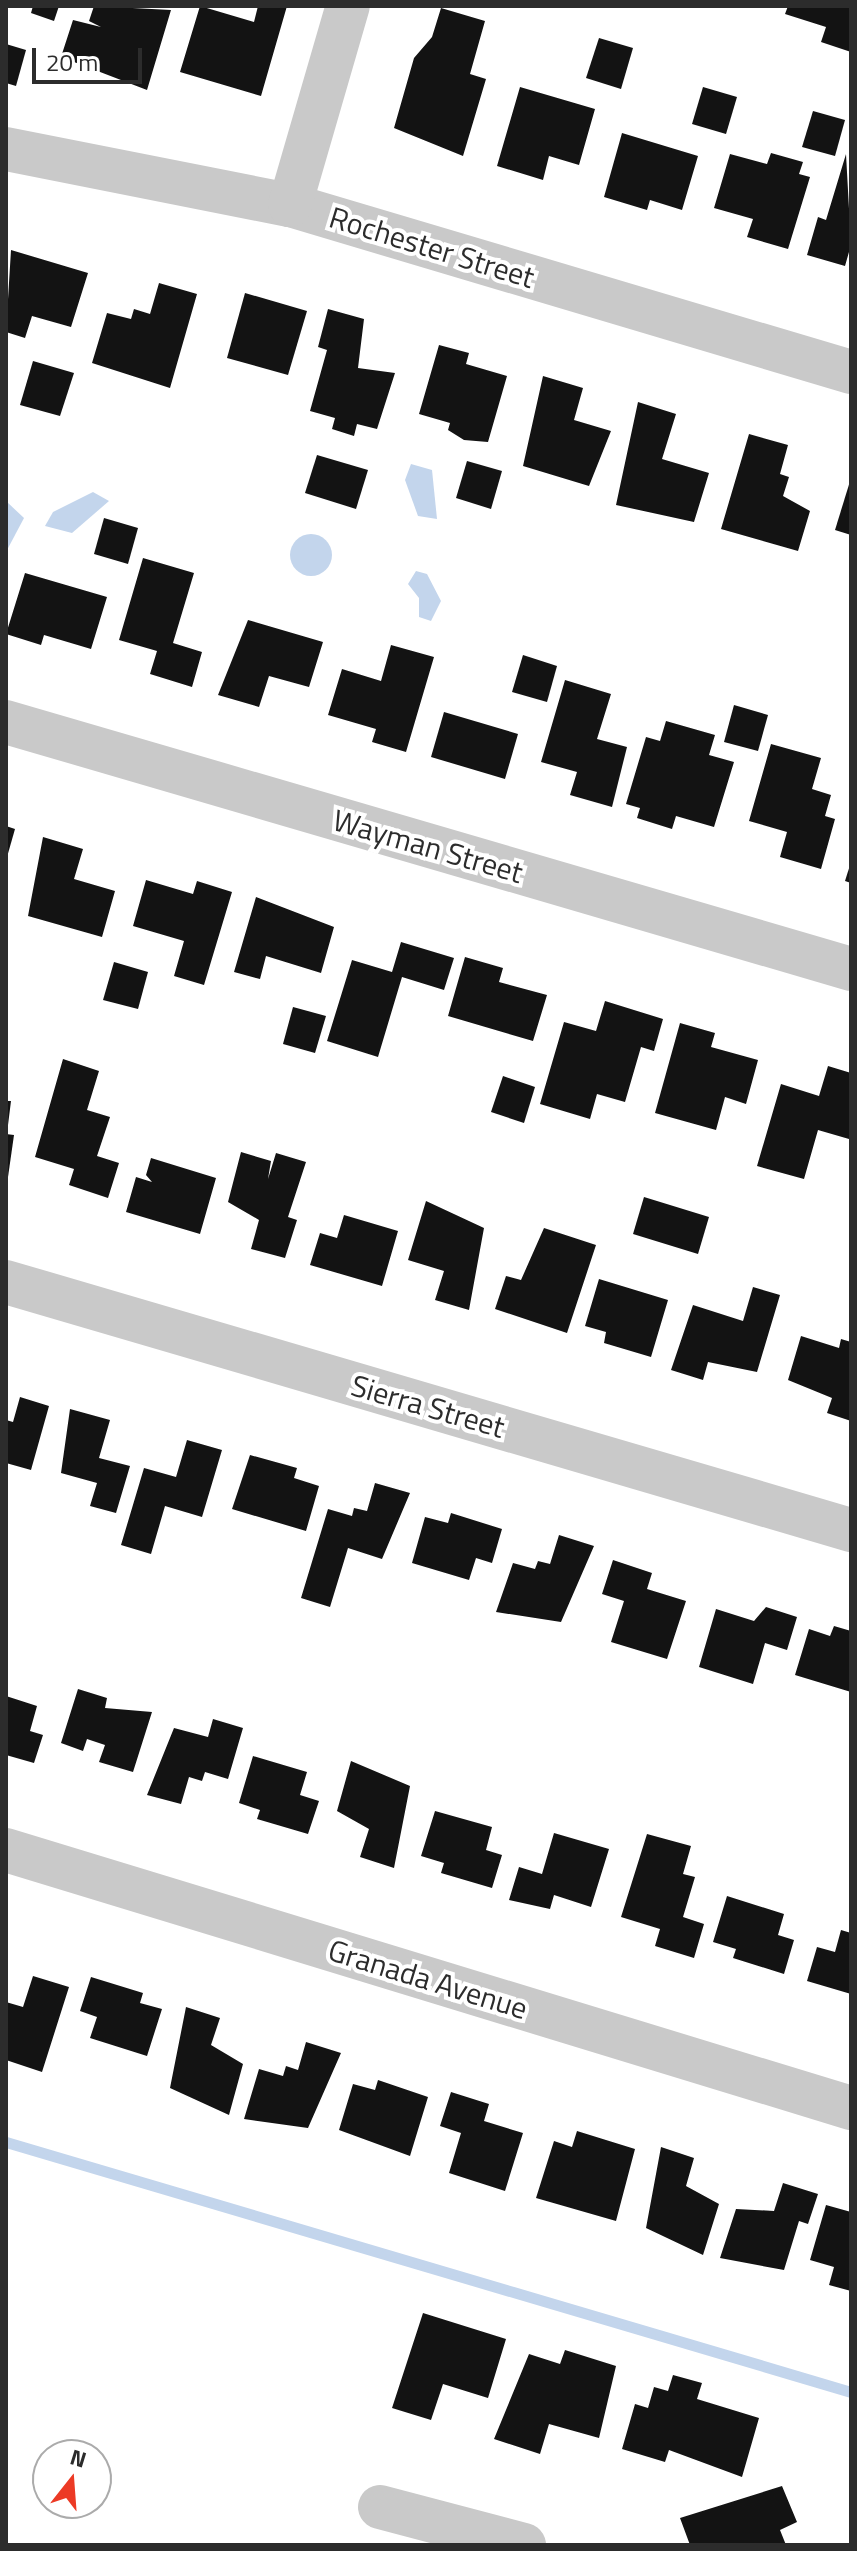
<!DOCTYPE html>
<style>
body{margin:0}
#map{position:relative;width:857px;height:2551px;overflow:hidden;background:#fff;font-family:"Titillium Web",sans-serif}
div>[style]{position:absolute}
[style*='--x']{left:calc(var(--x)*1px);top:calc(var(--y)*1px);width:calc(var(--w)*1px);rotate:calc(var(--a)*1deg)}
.water>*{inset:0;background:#c3d5ec}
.round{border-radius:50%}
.stream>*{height:11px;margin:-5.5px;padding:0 5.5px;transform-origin:5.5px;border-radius:5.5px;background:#c3d5ec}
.building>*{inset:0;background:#131313}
.minor>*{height:44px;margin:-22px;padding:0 22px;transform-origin:22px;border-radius:22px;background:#c9c9c9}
span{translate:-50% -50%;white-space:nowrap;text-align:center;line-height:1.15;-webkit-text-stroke:8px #fff;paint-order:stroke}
.street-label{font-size:30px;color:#2c2c2c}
.frame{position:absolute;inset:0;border:8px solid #2c2c2c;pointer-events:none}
.north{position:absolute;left:32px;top:2439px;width:80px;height:80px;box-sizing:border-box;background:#fff;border:2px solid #ababab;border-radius:50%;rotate:17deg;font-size:22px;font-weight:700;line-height:32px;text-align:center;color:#2c2c2c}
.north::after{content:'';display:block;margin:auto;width:28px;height:36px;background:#ec3a25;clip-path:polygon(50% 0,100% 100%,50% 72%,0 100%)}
.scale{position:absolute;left:32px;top:48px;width:110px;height:36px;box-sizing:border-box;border:4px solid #2c2c2c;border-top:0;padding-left:10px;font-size:24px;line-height:28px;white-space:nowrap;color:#2c2c2c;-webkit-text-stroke:6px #fff;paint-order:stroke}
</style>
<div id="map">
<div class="water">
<div style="clip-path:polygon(411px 464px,432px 470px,437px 519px,418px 516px,405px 480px)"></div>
<div style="clip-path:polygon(93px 492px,109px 501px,72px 533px,45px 526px,53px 512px)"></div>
<div style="clip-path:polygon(6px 501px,24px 518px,6px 552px)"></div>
<div class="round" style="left:290px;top:534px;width:42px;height:42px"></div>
<div style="clip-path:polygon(416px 571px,427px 574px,441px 601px,431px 621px,419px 617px,419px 598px,408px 584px)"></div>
</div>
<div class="stream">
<div style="--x:6;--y:2142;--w:881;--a:16.48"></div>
</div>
<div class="building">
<div style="clip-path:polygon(33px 6px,59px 6px,54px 21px,31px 13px)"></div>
<div style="clip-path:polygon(94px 6px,171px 10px,147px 90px,61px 57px,73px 20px,101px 27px,89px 21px)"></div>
<div style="clip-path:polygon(200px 6px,254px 22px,258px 6px,287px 6px,261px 96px,180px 72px)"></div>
<div style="clip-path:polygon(788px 6px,851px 6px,851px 52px,821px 42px,826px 27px,785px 14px)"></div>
<div style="clip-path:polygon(441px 8px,485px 21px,470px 74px,486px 79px,463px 156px,394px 128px,414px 58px,432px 37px)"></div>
<div style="clip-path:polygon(599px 38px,633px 48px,621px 89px,586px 78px)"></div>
<div style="clip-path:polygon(6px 44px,26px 50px,16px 86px,6px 83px)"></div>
<div style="clip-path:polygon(520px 87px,595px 109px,579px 165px,549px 156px,543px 180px,497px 166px)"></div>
<div style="clip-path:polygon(703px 87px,737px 97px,726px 134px,692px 124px)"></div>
<div style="clip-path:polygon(813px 111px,845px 120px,835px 156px,802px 147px)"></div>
<div style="clip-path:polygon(622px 133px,698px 156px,682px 210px,650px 200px,647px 210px,604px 197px)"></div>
<div style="clip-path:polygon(771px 153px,803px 162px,799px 174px,810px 177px,788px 249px,747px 237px,753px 219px,714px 208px,730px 154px,767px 164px)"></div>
<div style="clip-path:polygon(846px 154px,851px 245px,845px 266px,807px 255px,818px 217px,826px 220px)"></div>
<div style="clip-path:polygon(11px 250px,88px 273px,71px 327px,32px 316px,25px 338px,6px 332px)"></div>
<div style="clip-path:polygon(159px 283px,197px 294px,170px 388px,92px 363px,107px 313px,131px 319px,134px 309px,150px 314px)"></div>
<div style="clip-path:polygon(245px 293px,307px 311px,288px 375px,227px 358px)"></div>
<div style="clip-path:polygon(328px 309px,364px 319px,358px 368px,395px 373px,377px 429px,357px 424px,354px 436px,332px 429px,335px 418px,310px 411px,327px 350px,318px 347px)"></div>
<div style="clip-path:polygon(439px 345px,469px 353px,466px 364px,507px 376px,488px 442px,464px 440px,448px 430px,450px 423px,419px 414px)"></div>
<div style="clip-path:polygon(33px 361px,74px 373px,60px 416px,20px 405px)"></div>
<div style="clip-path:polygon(543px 376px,583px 388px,574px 420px,611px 431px,589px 486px,523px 466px)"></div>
<div style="clip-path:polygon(638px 402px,676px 414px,662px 459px,709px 473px,694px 522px,616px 505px)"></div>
<div style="clip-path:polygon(749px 434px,788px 445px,780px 474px,789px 477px,783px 496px,810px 511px,798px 551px,721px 529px)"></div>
<div style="clip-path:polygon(317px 455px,368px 470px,356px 509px,305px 493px)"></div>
<div style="clip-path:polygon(467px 461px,502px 471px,491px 509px,456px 498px)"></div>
<div style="clip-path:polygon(851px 478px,851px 535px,835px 530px)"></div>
<div style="clip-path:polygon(104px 518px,138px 528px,128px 564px,94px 554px)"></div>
<div style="clip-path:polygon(143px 558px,194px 573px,173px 643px,202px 652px,192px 687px,150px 674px,157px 651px,119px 640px)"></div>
<div style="clip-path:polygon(25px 573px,107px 597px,91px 649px,44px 635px,41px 645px,6px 634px)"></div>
<div style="clip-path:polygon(248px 620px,323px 642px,309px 687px,269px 676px,259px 707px,218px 695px)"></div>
<div style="clip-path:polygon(391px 645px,434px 657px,406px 752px,372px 742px,376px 729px,328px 715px,342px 669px,381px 681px)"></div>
<div style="clip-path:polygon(523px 655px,557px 666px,547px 702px,512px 692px)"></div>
<div style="clip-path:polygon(565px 680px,611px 694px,597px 739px,627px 747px,612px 807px,570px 795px,577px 772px,541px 762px)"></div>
<div style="clip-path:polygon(734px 705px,768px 715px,758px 751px,724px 742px)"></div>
<div style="clip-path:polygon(444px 712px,518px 734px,505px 779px,431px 757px)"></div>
<div style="clip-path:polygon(666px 721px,715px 735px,709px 755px,734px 762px,714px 827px,676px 816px,672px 829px,637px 818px,640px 808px,626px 804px,646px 737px,660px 741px)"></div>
<div style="clip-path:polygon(771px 744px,821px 758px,812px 789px,831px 795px,825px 816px,835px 819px,821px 869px,780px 857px,787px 832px,749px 821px)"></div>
<div style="clip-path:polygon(6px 826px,15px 829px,7px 857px,6px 857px)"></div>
<div style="clip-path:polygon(43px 837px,83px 849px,74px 879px,115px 891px,102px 937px,28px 916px)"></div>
<div style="clip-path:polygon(851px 862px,851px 883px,845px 881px)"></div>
<div style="clip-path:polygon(146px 880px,193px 894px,197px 881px,232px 892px,204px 985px,174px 976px,184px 941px,133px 926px)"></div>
<div style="clip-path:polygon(256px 897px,334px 927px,321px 973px,266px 956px,260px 979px,234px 972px)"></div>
<div style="clip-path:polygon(401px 942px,454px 958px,444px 990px,402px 977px,378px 1057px,327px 1041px,352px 960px,392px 972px)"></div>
<div style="clip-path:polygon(465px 957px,503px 968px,499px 982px,547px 995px,533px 1041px,448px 1016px)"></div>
<div style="clip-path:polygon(114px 962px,148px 972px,138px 1009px,103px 1000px)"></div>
<div style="clip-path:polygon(605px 1001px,663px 1019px,654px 1051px,641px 1047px,625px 1102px,597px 1094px,590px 1119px,540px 1104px,564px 1022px,596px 1031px)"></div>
<div style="clip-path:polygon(293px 1007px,326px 1016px,315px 1053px,283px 1044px)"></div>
<div style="clip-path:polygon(680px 1023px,715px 1033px,711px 1047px,758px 1060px,746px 1104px,725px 1097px,716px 1130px,655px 1113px)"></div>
<div style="clip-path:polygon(63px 1059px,99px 1071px,87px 1110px,110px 1117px,97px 1156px,119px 1163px,108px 1198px,69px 1185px,74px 1169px,35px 1157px)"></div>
<div style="clip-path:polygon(828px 1066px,851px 1073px,849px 1139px,818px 1130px,804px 1179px,757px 1166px,781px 1084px,819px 1096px)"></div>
<div style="clip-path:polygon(503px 1076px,535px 1087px,524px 1123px,491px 1112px)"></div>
<div style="clip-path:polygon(6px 1101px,11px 1101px,8px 1125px,6px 1125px)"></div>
<div style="clip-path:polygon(6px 1134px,14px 1135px,8px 1177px,6px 1177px)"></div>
<div style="clip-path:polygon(241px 1152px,271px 1161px,268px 1179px,276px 1153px,306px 1162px,288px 1217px,297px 1220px,285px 1258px,251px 1249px,259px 1220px,228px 1202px)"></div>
<div style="clip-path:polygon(151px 1158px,216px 1178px,200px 1234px,126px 1212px,136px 1177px,152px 1182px,146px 1175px)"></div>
<div style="clip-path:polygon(644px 1197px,709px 1217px,698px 1254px,633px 1234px)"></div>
<div style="clip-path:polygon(426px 1201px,484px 1228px,469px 1310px,435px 1300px,444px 1271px,408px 1260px)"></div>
<div style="clip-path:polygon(344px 1215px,398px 1231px,382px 1286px,310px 1265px,320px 1233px,337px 1238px)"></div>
<div style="clip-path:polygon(544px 1228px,596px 1245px,567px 1333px,495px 1309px,506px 1276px,521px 1280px)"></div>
<div style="clip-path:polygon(599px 1279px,668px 1300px,651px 1357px,604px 1343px,606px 1332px,585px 1326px)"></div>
<div style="clip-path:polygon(753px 1287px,780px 1295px,757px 1372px,708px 1362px,703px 1380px,671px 1370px,693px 1305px,743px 1321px)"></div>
<div style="clip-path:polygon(801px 1336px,839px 1348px,841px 1339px,851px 1342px,851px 1421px,827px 1413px,832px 1398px,788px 1380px)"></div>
<div style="clip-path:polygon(20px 1397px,49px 1406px,31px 1470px,6px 1463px,6px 1420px,13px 1422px)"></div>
<div style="clip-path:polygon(70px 1409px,110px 1420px,99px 1458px,130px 1466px,116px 1513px,90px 1506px,97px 1483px,61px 1473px)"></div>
<div style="clip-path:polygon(187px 1440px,222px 1450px,202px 1517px,165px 1506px,151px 1554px,121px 1545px,144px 1468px,176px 1477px)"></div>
<div style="clip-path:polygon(250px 1455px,297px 1468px,294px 1478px,319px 1486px,306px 1531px,232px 1509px)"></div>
<div style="clip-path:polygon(375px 1483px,410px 1493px,382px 1559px,348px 1548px,330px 1607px,301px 1598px,328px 1509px,352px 1516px,354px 1508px,367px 1511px)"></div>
<div style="clip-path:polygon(451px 1513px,502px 1529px,492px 1563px,476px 1558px,469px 1580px,412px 1563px,425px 1517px,448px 1523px)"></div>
<div style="clip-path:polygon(559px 1535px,594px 1546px,561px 1622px,496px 1612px,513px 1563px,535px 1569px,538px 1561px,550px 1564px)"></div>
<div style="clip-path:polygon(613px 1560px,652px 1573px,647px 1589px,686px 1601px,667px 1659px,611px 1642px,624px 1601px,602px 1594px)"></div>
<div style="clip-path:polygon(766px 1607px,797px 1617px,787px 1650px,765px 1643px,753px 1684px,699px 1667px,716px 1609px,754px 1621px)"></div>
<div style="clip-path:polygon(834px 1626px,851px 1631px,851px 1692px,795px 1675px,809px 1629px,830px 1636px)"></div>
<div style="clip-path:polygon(78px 1689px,107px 1698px,105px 1708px,152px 1712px,133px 1772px,99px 1762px,105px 1745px,87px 1739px,83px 1751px,61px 1743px)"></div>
<div style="clip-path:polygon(6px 1696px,37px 1706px,30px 1731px,43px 1735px,34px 1763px,6px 1755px)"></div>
<div style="clip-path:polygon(213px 1719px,243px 1728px,228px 1779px,205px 1772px,202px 1781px,189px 1777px,181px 1804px,147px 1795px,174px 1728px,208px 1737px)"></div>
<div style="clip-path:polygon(253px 1756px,307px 1772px,300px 1795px,319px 1801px,308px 1834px,257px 1819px,260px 1810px,239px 1803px)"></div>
<div style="clip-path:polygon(351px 1761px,410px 1786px,394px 1868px,360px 1857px,369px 1829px,337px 1811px)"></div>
<div style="clip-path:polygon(435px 1811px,492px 1827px,486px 1850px,502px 1855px,492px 1888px,441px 1873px,444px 1863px,421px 1856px)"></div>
<div style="clip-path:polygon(554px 1833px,609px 1849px,591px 1907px,554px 1895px,550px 1909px,509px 1900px,519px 1867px,542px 1874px)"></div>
<div style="clip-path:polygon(647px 1834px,691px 1846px,683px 1874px,695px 1877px,683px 1917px,704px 1924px,694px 1958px,655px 1946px,660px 1929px,621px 1917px)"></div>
<div style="clip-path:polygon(727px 1896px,784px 1914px,778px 1935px,794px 1940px,784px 1974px,733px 1958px,736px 1949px,713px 1942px)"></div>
<div style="clip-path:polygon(841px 1930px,851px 1933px,851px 1994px,807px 1981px,817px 1947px,835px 1952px)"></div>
<div style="clip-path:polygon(33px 1976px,69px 1987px,42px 2072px,6px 2060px,6px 2002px,23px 2007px)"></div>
<div style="clip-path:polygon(91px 1977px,143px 1993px,140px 2003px,162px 2009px,147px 2056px,90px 2038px,97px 2017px,80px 2011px)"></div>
<div style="clip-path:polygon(186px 2007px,220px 2018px,211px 2045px,243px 2064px,229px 2115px,170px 2088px)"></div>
<div style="clip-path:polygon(306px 2042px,341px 2053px,308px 2128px,244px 2119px,259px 2069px,283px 2076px,286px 2066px,298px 2070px)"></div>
<div style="clip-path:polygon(378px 2080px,428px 2097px,410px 2156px,339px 2130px,353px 2084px,375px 2090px)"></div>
<div style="clip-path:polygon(451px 2092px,489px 2104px,484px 2121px,523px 2133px,505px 2191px,449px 2173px,461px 2133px,440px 2126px)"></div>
<div style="clip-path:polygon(577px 2131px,635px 2149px,616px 2221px,536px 2198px,554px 2141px,572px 2147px)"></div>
<div style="clip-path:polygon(661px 2147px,694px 2158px,686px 2186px,719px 2204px,703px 2255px,646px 2228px)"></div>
<div style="clip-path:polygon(783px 2183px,818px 2194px,808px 2224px,799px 2221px,784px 2270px,720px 2258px,736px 2209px,774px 2211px)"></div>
<div style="clip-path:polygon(826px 2205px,851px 2212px,851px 2291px,829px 2285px,834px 2267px,810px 2260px)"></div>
<div style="clip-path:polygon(423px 2313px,506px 2339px,488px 2398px,443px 2384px,431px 2420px,392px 2408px)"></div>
<div style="clip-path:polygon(565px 2350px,616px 2366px,599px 2438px,549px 2424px,540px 2454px,494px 2439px,529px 2354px,560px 2364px)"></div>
<div style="clip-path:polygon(673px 2375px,702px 2383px,697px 2399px,759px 2418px,742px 2477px,669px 2450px,665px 2462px,622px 2449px,635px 2404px,648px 2408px,654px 2387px,668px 2391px)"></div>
<div style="clip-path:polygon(782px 2486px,797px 2522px,780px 2530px,786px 2545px,690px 2545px,680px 2518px)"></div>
</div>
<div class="minor">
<div style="--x:6;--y:149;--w:289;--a:11.2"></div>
<div style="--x:290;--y:205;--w:585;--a:16.58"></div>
<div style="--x:290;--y:205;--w:207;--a:-73.8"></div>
<div style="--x:6;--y:722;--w:880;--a:16.29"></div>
<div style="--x:6;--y:1282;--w:881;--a:16.36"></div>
<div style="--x:6;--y:1850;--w:884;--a:16.98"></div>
<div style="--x:380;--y:2507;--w:149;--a:14.8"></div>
</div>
<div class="street-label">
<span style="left:432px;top:247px;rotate:17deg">Rochester Street</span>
<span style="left:428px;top:846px;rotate:16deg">Wayman Street</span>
<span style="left:428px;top:1406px;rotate:16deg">Sierra Street</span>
<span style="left:428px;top:1979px;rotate:17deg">Granada Avenue</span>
</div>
<div class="frame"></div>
<div class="north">N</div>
<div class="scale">20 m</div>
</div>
